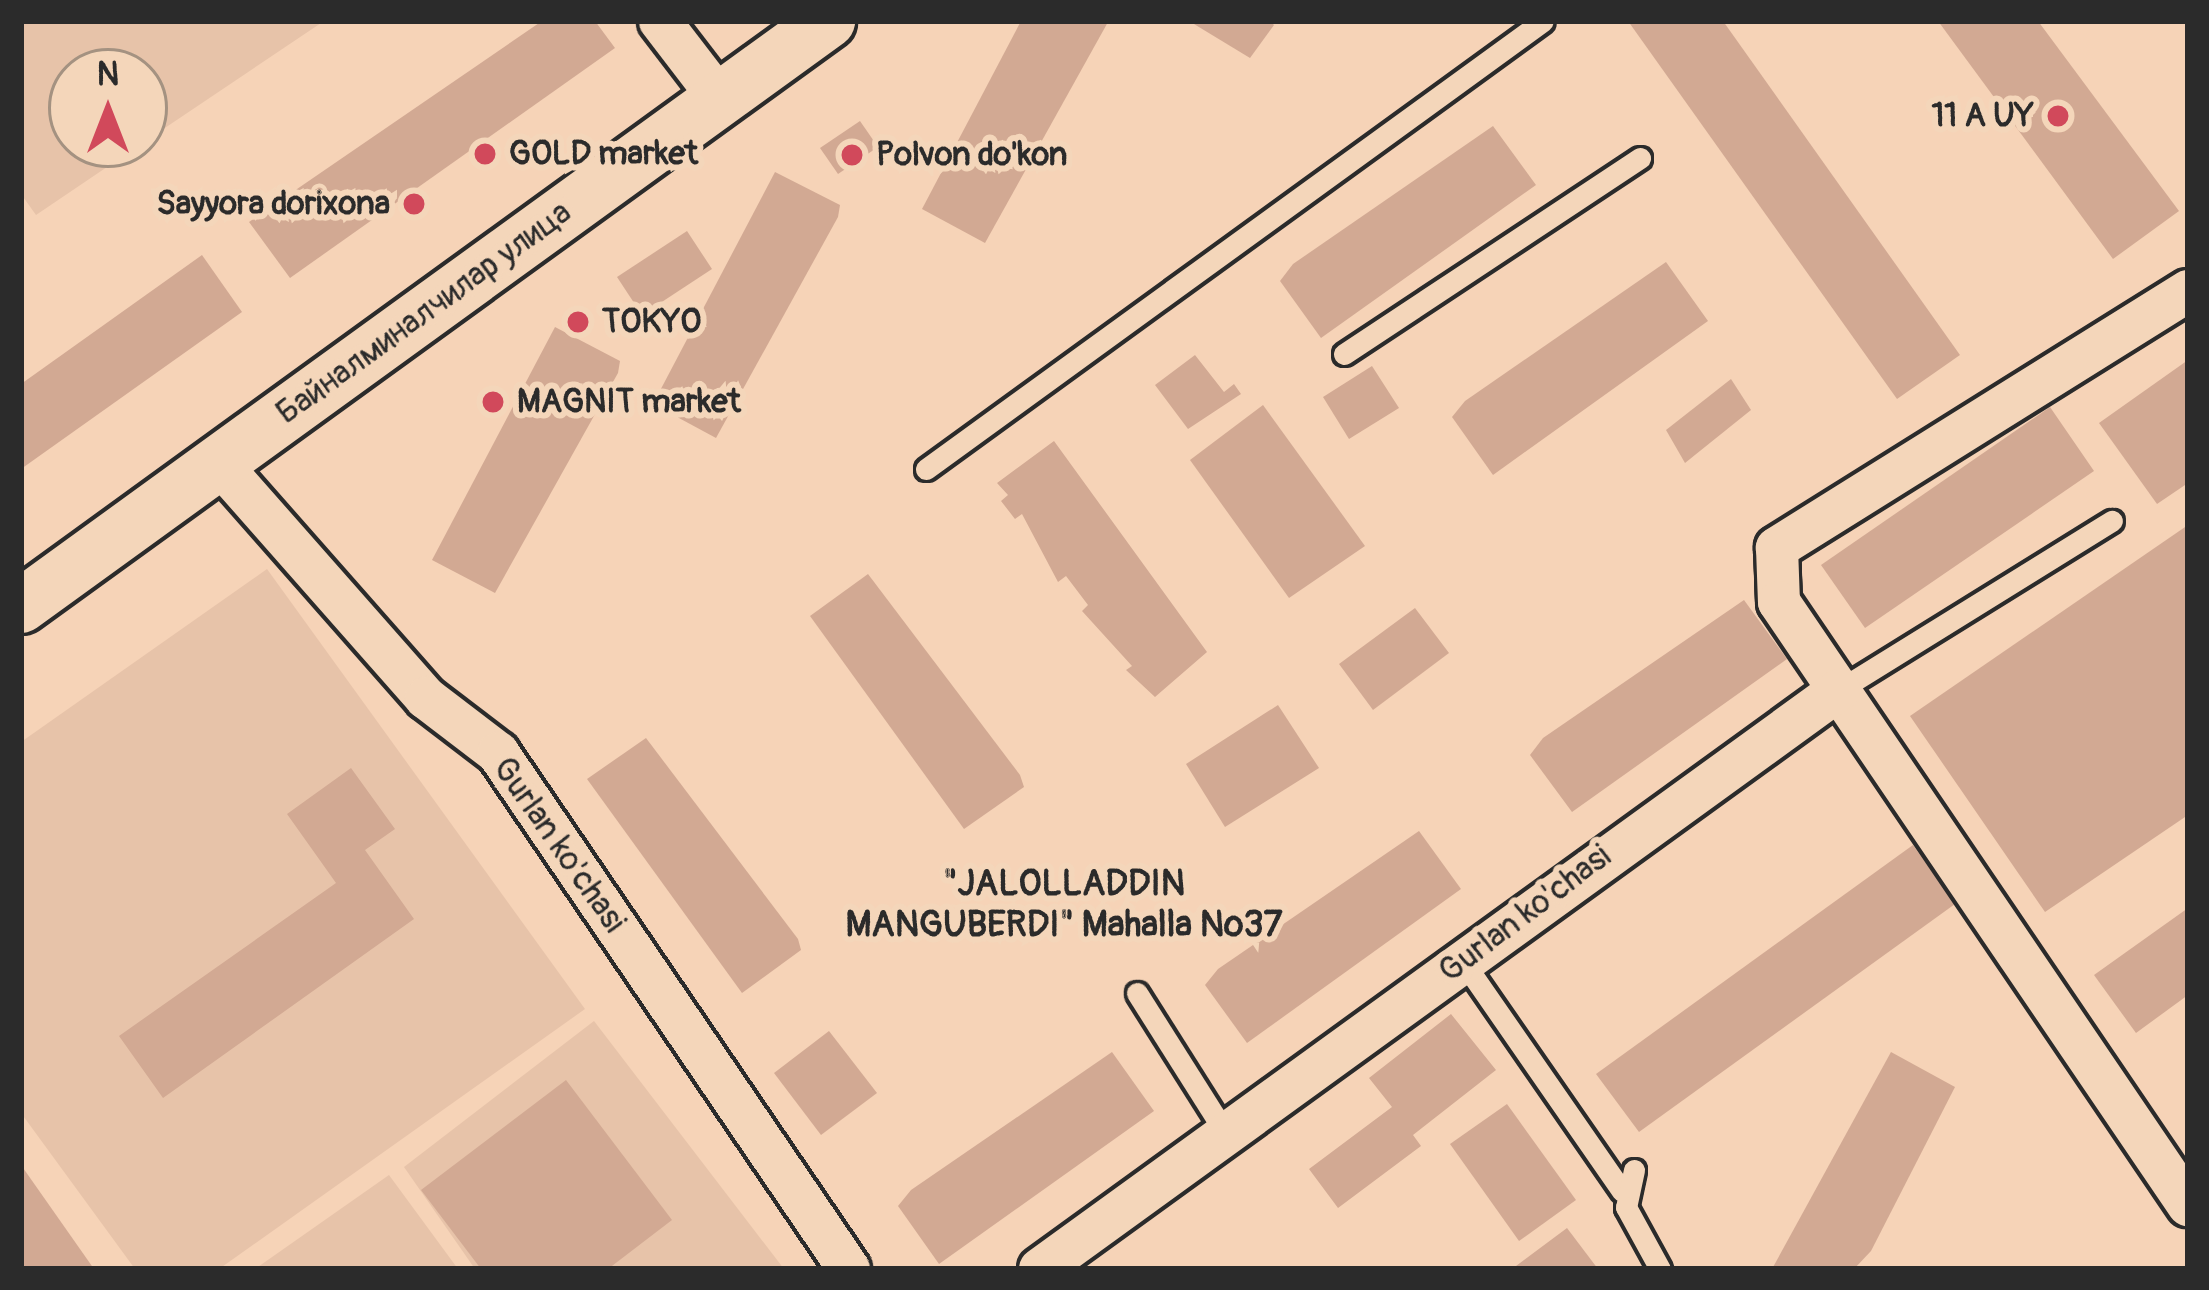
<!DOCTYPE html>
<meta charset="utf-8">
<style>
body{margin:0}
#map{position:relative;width:2209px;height:1290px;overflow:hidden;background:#f6d3b7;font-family:Pangolin,sans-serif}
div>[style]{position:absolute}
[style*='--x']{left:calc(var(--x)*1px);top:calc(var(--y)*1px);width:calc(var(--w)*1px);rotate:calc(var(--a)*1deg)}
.built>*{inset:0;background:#e7c3a9}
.building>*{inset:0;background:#d2a993}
.roads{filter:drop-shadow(3px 0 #2b2b2b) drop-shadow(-3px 0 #2b2b2b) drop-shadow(0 3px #2b2b2b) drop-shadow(0 -3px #2b2b2b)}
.service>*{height:21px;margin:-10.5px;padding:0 10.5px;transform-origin:10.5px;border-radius:10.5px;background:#f4d6ba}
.minor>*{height:42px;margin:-21px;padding:0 21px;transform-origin:21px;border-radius:21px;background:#f4d6ba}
.tertiary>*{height:54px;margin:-27px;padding:0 27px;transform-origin:27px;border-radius:27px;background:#f4d6ba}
.dots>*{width:33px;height:33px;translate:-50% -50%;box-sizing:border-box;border:6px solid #f4d6ba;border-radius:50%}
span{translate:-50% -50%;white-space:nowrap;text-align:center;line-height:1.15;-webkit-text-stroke:12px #f4d6ba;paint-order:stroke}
.poi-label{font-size:33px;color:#2b2b2b;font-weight:700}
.right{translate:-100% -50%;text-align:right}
.left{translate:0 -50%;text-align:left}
.street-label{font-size:33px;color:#2b2b2b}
.neighbourhood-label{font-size:36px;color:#2b2b2b;font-weight:700}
.frame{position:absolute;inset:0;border:24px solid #2b2b2b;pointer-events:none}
.north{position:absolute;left:48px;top:48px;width:120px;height:120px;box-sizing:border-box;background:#f4d6ba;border:3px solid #a49281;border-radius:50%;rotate:0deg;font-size:33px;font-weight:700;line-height:48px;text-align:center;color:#2b2b2b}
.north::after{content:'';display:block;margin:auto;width:42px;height:54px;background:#d1495b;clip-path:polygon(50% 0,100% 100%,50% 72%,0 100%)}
</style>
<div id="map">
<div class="built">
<div style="clip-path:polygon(21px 21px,324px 21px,144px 142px,144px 72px,72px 72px,72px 144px,141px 144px,36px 215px,21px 194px)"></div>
<div style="clip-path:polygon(267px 569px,585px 1009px,219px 1269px,135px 1269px,21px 1113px,21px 742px)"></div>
<div style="clip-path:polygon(594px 1021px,784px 1269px,475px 1269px,404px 1167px)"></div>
<div style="clip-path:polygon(389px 1175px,458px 1269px,255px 1269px)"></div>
</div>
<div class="building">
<div style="clip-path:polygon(542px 21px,595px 21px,615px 48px,290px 278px,249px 222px)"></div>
<div style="clip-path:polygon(1021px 21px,1108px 22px,985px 243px,922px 209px)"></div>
<div style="clip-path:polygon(1189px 21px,1270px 21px,1274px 25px,1250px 58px)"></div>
<div style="clip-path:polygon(1628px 21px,1723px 21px,1960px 355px,1897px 399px)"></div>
<div style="clip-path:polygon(1938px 21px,2038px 21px,2179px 211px,2113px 259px)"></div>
<div style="clip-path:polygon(860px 121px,878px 147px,838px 174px,820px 148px)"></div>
<div style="clip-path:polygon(1493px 126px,1536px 185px,1321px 338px,1280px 281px,1293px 264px)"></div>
<div style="clip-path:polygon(775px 172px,840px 205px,838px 217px,716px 438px,653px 404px)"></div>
<div style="clip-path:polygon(687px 231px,712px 269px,642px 315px,617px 277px)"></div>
<div style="clip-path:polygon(202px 255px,242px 312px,21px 469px,21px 384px)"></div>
<div style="clip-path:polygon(1666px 262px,1708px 321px,1493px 475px,1452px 417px,1465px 401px)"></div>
<div style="clip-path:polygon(555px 327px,620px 361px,618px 373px,495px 593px,432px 560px)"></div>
<div style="clip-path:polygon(1195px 355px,1224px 392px,1234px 384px,1241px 394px,1188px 429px,1155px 385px)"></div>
<div style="clip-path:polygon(2188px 360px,2188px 483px,2157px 504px,2099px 423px)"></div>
<div style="clip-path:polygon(1372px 366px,1399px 408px,1349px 439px,1323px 397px)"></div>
<div style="clip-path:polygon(1731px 379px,1751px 410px,1685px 463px,1666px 430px)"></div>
<div style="clip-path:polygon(1263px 405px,1365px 546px,1289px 598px,1190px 460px)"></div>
<div style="clip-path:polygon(2050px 407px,2094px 471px,1865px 628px,1821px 565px)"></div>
<div style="clip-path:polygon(1054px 441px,1207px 652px,1155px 697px,1126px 670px,1132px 666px,1082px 611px,1088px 605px,1066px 576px,1058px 582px,1022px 514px,1015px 519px,1001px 501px,1008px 495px,997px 483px)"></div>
<div style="clip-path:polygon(2188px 525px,2188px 815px,2045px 912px,1910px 716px)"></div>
<div style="clip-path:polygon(868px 574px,1020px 775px,1024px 787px,964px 829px,810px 616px)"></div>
<div style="clip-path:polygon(1744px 600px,1787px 659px,1572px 812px,1530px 755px,1543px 738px)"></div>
<div style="clip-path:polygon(1415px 608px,1449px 653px,1373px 710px,1339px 664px)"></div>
<div style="clip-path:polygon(1278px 705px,1319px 768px,1225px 827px,1186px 764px)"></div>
<div style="clip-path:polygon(646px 738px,798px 939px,801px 950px,742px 993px,587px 779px)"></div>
<div style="clip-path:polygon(351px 768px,395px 829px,365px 850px,414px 919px,163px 1098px,119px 1036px,336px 883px,287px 814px)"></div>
<div style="clip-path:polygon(1419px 831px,1461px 889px,1247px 1043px,1205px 985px,1218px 969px)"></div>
<div style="clip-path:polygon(1913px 845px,1955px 904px,1639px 1132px,1596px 1074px)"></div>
<div style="clip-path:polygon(2188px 908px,2188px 995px,2136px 1033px,2094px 975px)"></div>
<div style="clip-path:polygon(1451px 1014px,1496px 1070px,1413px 1135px,1421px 1146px,1338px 1208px,1309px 1169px,1392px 1107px,1369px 1078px)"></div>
<div style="clip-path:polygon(829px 1031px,877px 1093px,821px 1135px,774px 1073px)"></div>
<div style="clip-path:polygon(1112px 1052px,1154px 1111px,939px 1264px,898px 1206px,911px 1190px)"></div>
<div style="clip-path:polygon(1891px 1052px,1955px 1087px,1871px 1251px,1854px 1269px,1772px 1269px)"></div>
<div style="clip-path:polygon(566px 1080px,672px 1220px,608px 1269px,481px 1269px,421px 1190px)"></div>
<div style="clip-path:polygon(1507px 1104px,1576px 1200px,1519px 1241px,1450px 1144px)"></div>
<div style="clip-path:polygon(21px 1165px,94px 1269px,21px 1269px)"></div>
<div style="clip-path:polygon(1567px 1228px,1598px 1269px,1512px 1269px)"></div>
</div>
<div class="roads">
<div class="service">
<div style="--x:1344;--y:354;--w:355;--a:-33.5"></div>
<div style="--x:926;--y:469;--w:762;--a:-35.98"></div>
<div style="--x:1839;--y:690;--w:321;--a:-31.8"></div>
<div style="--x:1462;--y:960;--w:281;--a:55.3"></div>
<div style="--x:1137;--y:993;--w:170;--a:57.7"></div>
<div style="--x:1634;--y:1170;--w:38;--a:102"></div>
<div style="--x:1626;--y:1207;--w:71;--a:61.3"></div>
</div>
<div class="minor">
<div style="--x:660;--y:21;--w:97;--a:52.5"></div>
<div style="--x:2188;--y:291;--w:485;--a:148"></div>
<div style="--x:1777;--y:548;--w:54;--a:87.9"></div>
<div style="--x:1779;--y:602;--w:729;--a:55.85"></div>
<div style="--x:218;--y:462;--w:315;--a:48.6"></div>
<div style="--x:426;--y:698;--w:91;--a:37.4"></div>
<div style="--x:498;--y:753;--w:624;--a:55.78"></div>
<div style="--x:1040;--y:1269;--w:987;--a:-35.93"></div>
</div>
<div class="tertiary">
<div style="--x:21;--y:606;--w:997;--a:-35.94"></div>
</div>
</div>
<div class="dots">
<div style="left:2058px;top:116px;background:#d1495b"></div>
<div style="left:485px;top:154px;background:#d1495b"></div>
<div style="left:852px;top:155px;background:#d1495b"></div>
<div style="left:414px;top:204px;background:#d1495b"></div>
<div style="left:578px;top:322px;background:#d1495b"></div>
<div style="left:493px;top:402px;background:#d1495b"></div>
</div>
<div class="poi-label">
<span class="right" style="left:2034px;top:116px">11 A UY</span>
<span class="left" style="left:509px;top:154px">GOLD market</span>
<span class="left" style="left:876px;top:155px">Polvon do'kon</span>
<span class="right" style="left:390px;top:204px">Sayyora dorixona</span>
<span class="left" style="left:602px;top:322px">TOKYO</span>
<span class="left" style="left:517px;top:402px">MAGNIT market</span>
</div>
<div class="street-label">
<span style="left:424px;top:313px;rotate:-36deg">Байналминалчилар улица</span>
<span style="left:559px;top:845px;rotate:55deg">Gurlan ko'chasi</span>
<span style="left:1525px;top:914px;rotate:-37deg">Gurlan ko'chasi</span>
</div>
<div class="neighbourhood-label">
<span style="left:1064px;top:904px">"JALOLLADDIN<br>MANGUBERDI" Mahalla №37</span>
</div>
<div class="frame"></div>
<div class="north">N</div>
</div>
